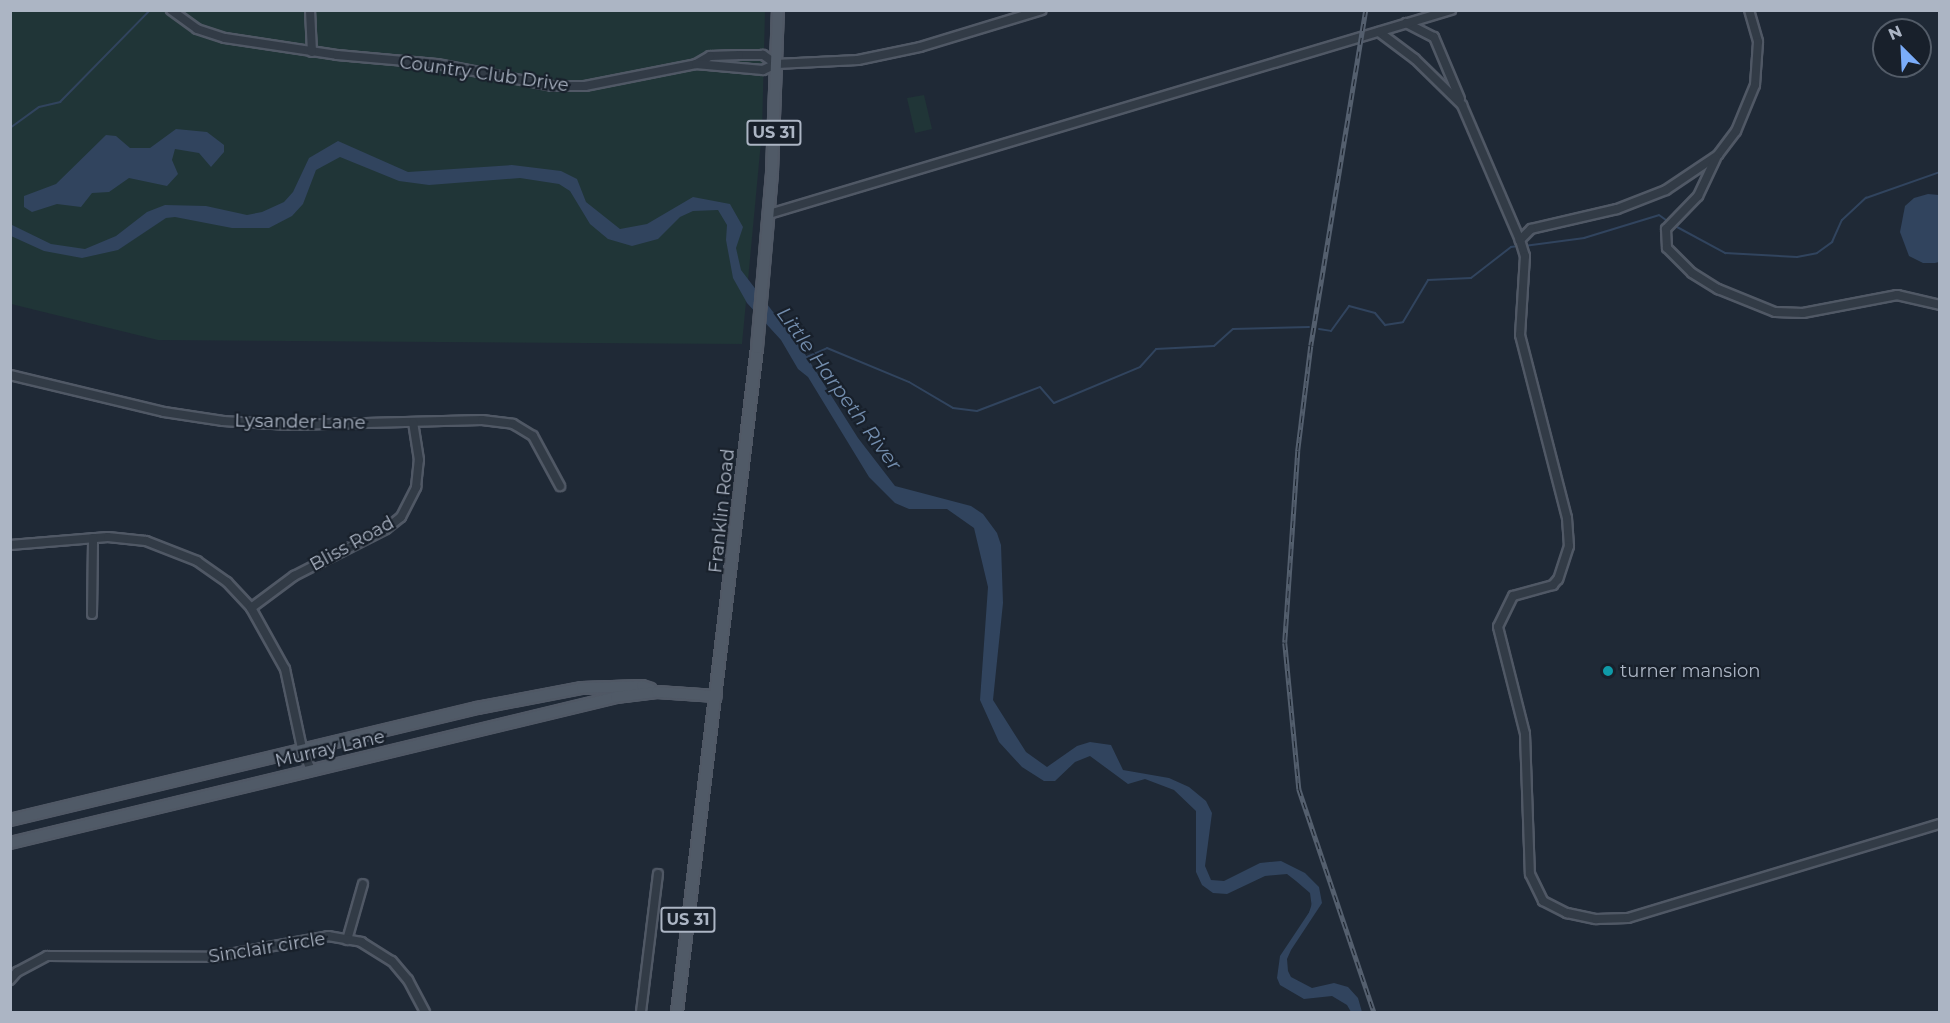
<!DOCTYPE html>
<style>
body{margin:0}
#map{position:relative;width:1950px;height:1023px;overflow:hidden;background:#1f2936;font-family:Montserrat,sans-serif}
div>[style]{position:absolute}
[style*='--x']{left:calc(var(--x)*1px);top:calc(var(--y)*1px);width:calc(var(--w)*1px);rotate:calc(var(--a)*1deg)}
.green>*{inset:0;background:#203537}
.water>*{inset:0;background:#31445e}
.stream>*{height:2px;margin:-1px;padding:0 1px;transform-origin:1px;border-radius:1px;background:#31445e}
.roads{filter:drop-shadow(2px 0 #505865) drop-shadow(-2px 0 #505865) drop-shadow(0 2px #505865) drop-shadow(0 -2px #505865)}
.minor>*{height:8px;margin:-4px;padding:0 4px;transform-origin:4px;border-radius:4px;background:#323b46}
.major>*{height:10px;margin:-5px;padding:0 5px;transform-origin:5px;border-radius:5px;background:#505a67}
.rail>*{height:4.5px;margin-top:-2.25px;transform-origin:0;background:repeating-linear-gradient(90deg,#18202b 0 7px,#545f6e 0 14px);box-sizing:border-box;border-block:2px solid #545f6e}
.dots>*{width:16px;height:16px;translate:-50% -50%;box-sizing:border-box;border:3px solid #18202b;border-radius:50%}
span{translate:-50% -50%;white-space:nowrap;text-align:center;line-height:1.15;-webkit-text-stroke:4.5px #18202b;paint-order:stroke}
.shield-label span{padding:2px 4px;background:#18202b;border:2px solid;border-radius:4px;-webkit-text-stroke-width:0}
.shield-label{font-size:16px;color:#acb5c4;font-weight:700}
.street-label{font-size:18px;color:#acb5c4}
.poi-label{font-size:18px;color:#acb5c4}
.left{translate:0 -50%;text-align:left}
.water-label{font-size:20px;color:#738dad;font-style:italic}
.frame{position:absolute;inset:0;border:12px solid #acb5c4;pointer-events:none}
.north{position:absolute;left:1872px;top:18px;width:60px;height:60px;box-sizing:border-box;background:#18202b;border:2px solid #535c68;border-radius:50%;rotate:336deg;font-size:16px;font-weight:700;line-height:24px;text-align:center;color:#acb5c4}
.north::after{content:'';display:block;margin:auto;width:21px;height:27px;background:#7badfa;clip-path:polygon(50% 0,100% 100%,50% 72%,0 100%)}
</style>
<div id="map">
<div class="green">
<div style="clip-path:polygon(10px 11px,765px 11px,762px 131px,742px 344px,158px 340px,11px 304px)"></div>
<div style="clip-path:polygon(924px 95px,932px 129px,915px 133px,907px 98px)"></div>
</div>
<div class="water">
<div style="clip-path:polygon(176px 129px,207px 132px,224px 145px,224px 152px,211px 167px,199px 153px,175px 149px,172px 160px,178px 174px,167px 186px,129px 178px,109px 192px,92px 193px,81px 207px,57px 204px,32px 212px,24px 207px,24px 196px,56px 184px,106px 135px,116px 136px,130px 148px,150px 148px)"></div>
<div style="clip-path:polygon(338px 141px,408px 172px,512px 165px,561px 171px,577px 179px,586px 202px,620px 229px,647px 224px,693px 197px,730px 204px,743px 227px,736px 248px,741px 270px,803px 351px,858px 438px,895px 486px,971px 506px,983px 514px,997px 533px,1001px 545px,1003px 603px,993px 700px,1026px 752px,1047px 767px,1077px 746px,1090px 742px,1111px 745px,1123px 770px,1169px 778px,1189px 787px,1206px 801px,1212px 813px,1205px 866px,1211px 880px,1224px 881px,1260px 863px,1281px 861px,1305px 873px,1319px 887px,1322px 903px,1291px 950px,1287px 959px,1288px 971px,1291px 977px,1312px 988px,1334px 983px,1348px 987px,1358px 998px,1362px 1012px,1351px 1012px,1347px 1005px,1332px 996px,1304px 999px,1280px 985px,1277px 978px,1280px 956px,1312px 908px,1310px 893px,1296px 881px,1287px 874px,1265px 876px,1227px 894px,1213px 893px,1202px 885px,1196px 872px,1196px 811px,1174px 790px,1145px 779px,1128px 784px,1090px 756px,1075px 762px,1055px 781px,1044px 781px,1022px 767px,999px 742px,980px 700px,988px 587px,974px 528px,947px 509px,909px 509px,895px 503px,869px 477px,808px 377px,798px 369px,781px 340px,747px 303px,733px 278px,726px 240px,727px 225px,718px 210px,693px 211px,680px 217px,658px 239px,632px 246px,608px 239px,590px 224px,570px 191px,559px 184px,520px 178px,429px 185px,399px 181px,340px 157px,316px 170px,303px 204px,292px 216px,269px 228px,232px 228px,175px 217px,166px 218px,118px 250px,82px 258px,44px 251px,11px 236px,10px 224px,51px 244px,85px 249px,116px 236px,147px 212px,165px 205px,206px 206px,247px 215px,262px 212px,284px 202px,293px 192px,309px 158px)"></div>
<div style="clip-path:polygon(1928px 194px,1939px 195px,1939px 262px,1935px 263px,1923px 263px,1909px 256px,1900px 232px,1905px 206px,1914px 198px)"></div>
</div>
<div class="stream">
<div style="--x:10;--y:128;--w:36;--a:-36"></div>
<div style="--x:39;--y:107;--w:22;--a:-13"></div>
<div style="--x:60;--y:102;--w:129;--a:-45.6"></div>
<div style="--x:1677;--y:227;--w:55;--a:28.4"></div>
<div style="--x:1725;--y:253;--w:72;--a:3.2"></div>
<div style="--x:1797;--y:257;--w:20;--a:-11"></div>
<div style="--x:1817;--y:253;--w:19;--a:-36"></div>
<div style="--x:1832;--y:242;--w:24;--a:-66"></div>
<div style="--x:1842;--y:220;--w:33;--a:-43"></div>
<div style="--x:1866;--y:198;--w:78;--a:-19.4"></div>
<div style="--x:1524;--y:246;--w:61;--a:-7.6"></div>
<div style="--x:1584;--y:238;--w:78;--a:-17"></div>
<div style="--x:1659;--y:215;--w:9;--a:36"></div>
<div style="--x:1319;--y:329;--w:12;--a:9"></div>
<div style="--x:1331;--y:331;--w:31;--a:-54"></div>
<div style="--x:1349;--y:306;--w:27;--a:15"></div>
<div style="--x:1375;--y:313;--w:16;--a:50"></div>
<div style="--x:1385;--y:325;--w:18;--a:-9"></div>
<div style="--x:1403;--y:322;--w:49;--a:-59.2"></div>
<div style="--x:1428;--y:280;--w:43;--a:-2.7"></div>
<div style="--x:1471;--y:278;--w:51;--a:-37.8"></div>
<div style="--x:1511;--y:247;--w:7;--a:-8"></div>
<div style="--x:807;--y:357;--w:22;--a:-24"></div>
<div style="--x:827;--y:348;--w:89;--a:22.5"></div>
<div style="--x:909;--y:382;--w:51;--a:30.6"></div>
<div style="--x:953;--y:408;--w:24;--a:7"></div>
<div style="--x:977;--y:411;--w:67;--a:-20.9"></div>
<div style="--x:1040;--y:387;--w:21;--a:49"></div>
<div style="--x:1054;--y:403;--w:93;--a:-22.7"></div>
<div style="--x:1140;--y:367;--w:24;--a:-48"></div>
<div style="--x:1156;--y:349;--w:58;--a:-3"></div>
<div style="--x:1214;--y:346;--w:25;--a:-42"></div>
<div style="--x:1233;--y:329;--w:76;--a:-1.5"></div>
<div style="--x:1309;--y:916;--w:13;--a:-72"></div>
</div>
<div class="roads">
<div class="minor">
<div style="--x:171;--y:10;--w:32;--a:36"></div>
<div style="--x:197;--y:29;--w:29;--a:18"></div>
<div style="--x:225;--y:38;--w:113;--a:8.6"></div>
<div style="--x:337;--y:55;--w:100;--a:5.1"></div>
<div style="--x:437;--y:64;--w:117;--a:10.8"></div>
<div style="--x:552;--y:86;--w:33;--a:0"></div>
<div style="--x:585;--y:86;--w:113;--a:-11.2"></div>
<div style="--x:310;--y:10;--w:42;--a:87.3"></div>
<div style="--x:1749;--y:10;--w:33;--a:74"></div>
<div style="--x:1758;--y:42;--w:43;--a:94"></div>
<div style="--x:1755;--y:85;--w:50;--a:112.4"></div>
<div style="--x:1736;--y:131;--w:30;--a:127"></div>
<div style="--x:1718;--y:155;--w:63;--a:146.1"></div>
<div style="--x:1666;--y:190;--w:53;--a:158.8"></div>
<div style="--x:1617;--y:209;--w:88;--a:166.9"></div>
<div style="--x:1531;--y:229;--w:16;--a:135"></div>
<div style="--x:1520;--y:240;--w:17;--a:73"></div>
<div style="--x:1525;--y:256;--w:79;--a:93.6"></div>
<div style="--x:1520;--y:335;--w:189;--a:75.6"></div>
<div style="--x:1567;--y:518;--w:28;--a:86"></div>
<div style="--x:1569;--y:546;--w:35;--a:108"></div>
<div style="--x:1558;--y:579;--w:8;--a:130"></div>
<div style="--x:1553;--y:585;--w:41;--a:164.6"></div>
<div style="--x:1513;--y:596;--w:34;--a:116"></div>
<div style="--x:1498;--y:627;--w:110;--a:75.8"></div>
<div style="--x:1525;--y:734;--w:140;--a:88"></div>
<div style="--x:1530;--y:874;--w:30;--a:64"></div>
<div style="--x:1543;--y:901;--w:27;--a:27"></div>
<div style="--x:1567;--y:913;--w:30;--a:12"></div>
<div style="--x:1596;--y:919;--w:32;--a:-2"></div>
<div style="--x:1628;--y:918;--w:326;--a:-16.8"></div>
<div style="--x:1406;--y:23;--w:31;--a:27"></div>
<div style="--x:1434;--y:37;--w:67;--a:67.2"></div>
<div style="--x:1379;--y:32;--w:45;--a:36.9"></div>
<div style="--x:1415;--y:59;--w:66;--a:44.4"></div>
<div style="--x:1462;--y:105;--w:147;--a:66.8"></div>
<div style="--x:776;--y:64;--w:16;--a:-145"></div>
<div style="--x:763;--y:55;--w:24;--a:180"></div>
<div style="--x:739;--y:55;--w:29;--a:178"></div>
<div style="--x:710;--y:56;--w:16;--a:150"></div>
<div style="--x:696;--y:64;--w:67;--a:5.1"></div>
<div style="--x:763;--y:70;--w:14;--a:-25"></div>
<div style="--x:776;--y:64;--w:82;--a:-2.8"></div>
<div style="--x:858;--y:60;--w:63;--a:-11.8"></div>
<div style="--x:920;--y:47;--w:127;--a:-16.9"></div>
<div style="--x:1716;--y:158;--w:42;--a:115.3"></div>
<div style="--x:1698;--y:196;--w:46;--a:134.1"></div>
<div style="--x:1666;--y:229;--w:19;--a:87"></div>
<div style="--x:1667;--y:248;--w:35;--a:45"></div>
<div style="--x:1692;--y:273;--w:31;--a:32"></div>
<div style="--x:1718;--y:289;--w:61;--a:22"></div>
<div style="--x:1775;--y:312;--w:28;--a:2"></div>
<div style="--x:1803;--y:313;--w:96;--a:-10.8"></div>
<div style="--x:1897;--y:295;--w:44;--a:13.1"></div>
<div style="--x:769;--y:214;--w:712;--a:-16.65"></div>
<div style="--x:10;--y:375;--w:158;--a:13.5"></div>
<div style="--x:164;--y:412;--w:60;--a:8.7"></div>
<div style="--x:223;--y:421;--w:66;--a:3.5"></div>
<div style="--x:289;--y:425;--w:193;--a:-1.5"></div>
<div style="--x:482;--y:420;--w:31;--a:7"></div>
<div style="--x:513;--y:424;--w:23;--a:31"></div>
<div style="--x:533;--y:436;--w:57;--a:61.6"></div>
<div style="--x:10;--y:545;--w:98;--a:-4.7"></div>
<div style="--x:108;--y:537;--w:38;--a:6"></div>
<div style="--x:146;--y:541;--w:55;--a:21.4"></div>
<div style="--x:197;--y:561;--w:37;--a:35"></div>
<div style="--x:227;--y:582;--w:35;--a:47"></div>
<div style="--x:251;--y:608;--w:70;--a:60.9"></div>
<div style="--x:285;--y:669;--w:81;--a:77.9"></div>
<div style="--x:302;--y:748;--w:24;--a:68"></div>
<div style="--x:251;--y:608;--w:54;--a:-36.7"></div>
<div style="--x:294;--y:576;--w:103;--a:-27.1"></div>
<div style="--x:386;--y:529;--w:19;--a:-39"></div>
<div style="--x:401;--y:517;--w:34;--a:-63"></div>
<div style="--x:416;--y:487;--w:27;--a:-84"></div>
<div style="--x:419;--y:460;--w:38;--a:-99"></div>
<div style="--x:92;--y:614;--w:76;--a:-89.2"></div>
<div style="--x:347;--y:940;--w:58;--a:-74.1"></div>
<div style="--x:10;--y:980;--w:11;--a:-49"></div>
<div style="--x:17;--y:972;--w:34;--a:-28"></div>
<div style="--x:47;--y:956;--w:166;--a:0.3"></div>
<div style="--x:213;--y:957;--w:117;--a:-10.3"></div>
<div style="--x:328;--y:936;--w:34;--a:10"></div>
<div style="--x:361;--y:942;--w:36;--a:32"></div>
<div style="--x:392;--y:961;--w:25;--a:50"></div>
<div style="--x:408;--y:980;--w:36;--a:62"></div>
<div style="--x:641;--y:1012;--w:139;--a:-83"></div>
</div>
<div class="major">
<div style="--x:10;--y:820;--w:480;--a:-13.5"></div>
<div style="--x:477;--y:708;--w:107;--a:-10.8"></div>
<div style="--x:582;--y:688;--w:60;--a:-1.9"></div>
<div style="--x:642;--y:686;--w:9;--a:18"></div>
<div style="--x:10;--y:843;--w:623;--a:-13.55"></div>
<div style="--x:616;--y:697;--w:41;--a:-7"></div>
<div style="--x:657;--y:692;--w:59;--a:3.9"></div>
<div style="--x:677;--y:1012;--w:669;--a:-83.13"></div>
<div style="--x:757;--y:348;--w:177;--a:-85.1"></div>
<div style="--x:772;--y:172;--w:162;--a:-87.9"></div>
</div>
</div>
<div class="rail">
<div style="--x:1366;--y:10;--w:340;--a:99.3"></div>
<div style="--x:1311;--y:346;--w:106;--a:97.1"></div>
<div style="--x:1298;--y:451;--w:192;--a:93.9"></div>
<div style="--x:1285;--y:643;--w:147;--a:84.5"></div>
<div style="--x:1299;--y:789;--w:235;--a:71.4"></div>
</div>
<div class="dots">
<div style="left:1608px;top:671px;background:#0f9aa8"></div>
</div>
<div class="shield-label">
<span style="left:774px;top:133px">US 31</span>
<span style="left:688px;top:920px">US 31</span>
</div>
<div class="street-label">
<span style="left:484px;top:74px;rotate:8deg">Country Club Drive</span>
<span style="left:300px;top:422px;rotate:1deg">Lysander Lane</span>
<span style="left:722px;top:511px;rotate:-84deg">Franklin Road</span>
<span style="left:352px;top:544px;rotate:-29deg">Bliss Road</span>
<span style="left:330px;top:749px;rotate:-13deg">Murray Lane</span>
<span style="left:267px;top:948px;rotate:-9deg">Sinclair circle</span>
</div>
<div class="poi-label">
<span class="left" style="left:1620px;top:671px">turner mansion</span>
</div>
<div class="water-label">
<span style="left:839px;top:389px;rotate:54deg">Little Harpeth River</span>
</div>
<div class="frame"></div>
<div class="north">N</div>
</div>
